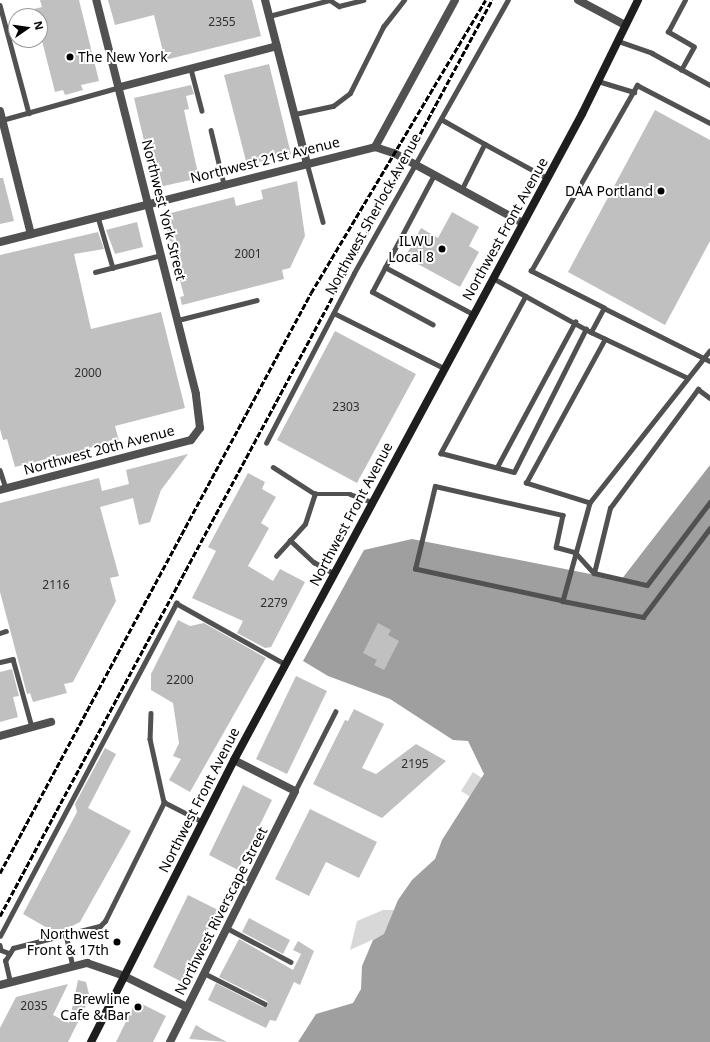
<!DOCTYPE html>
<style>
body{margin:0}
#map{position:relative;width:710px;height:1042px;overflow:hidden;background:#fff;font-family:"Noto Sans",sans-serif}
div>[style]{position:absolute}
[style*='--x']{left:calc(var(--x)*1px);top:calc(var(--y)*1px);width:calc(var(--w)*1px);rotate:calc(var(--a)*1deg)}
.green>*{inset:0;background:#d8d8d8}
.water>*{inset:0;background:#9f9f9f}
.building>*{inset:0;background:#c0c0c0}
.service>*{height:4.5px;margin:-2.25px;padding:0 2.25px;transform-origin:2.25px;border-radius:2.25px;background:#515151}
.minor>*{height:8px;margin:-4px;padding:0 4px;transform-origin:4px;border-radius:4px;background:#515151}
.tertiary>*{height:8px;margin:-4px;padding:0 4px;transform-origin:4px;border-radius:4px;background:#515151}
.secondary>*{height:8px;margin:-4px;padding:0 4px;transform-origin:4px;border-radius:4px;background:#1e1e1e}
.rail>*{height:3px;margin-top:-1.5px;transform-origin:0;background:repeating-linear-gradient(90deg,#000 0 6px,transparent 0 8px)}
.dots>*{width:11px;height:11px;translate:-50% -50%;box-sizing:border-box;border:2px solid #fff;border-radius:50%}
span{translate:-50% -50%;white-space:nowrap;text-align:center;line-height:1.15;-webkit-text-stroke:4px #fff;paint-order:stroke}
.number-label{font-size:12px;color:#303030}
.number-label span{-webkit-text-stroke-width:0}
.poi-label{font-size:14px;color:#000}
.left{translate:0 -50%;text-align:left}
.right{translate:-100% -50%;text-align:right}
.street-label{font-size:14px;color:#000}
.north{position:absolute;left:8px;top:8px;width:40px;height:40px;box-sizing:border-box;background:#fff;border:1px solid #999;border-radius:50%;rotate:77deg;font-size:11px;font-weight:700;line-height:16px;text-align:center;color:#000}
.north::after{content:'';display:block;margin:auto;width:14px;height:18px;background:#000;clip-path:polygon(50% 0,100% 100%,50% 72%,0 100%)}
</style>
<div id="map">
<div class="green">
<div style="clip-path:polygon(473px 772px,524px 806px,385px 934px,350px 950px,357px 921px,383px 910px,395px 910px,486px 807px,461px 791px)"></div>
</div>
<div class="water">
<div style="clip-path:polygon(710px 465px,710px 1042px,298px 1042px,316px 1014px,353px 1003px,361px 989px,362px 966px,373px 940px,384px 934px,398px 900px,412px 880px,435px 859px,442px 840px,484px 774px,468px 741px,453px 740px,390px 699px,328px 676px,303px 661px,364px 550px,412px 539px,621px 580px)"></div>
</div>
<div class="building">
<div style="clip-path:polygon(40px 0,79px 0,99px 81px,81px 85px,83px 90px,65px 95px,63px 90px,55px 92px,40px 33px,40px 16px,36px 16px,34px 9px,42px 7px)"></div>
<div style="clip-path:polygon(108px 0,252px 0,261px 36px,165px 60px,154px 15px,115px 25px)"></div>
<div style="clip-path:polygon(269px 64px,291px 154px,247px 165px,224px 75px)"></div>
<div style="clip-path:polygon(191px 85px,194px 94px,186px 96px,189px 109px,184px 110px,199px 178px,155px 188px,134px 98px)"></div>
<div style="clip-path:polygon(655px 110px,710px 140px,710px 241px,665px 325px,568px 272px)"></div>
<div style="clip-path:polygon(0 178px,3px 178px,14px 221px,0 224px)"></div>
<div style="clip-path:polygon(297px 181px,305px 236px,290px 268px,282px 270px,284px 279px,182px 305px,180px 297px,184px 296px,163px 215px,234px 197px,236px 206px,263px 199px,261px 190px)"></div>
<div style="clip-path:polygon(452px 212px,479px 227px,469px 246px,479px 252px,460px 287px,405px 257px,421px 228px,438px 238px)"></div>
<div style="clip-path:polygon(137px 222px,143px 247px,115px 254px,106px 230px)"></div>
<div style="clip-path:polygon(98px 232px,104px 249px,74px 254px,91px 329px,161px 312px,185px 408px,115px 426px,119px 441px,15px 467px,7px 439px,3px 440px,0 429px,0 255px)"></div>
<div style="clip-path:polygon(335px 331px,416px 374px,357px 483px,277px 440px)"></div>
<div style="clip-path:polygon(188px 454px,161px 490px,150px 522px,139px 525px,133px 498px,100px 507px,119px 576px,110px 578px,116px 601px,73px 682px,64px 684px,67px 693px,33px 702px,30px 693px,27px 694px,0 592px,0 503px,99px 478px,102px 491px,129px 484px,126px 470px)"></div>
<div style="clip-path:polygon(248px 473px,265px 482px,262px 489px,276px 497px,261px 523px,269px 528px,248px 566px,273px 581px,280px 569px,305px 582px,271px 647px,265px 648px,237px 633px,243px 621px,192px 598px,216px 551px,208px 547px)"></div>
<div style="clip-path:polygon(178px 620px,190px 626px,204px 623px,266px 658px,190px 792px,169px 780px,181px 759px,173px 756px,179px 743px,173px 703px,151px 690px,151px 674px)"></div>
<div style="clip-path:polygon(378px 623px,391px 630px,388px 635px,399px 641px,384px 670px,374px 665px,377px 660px,363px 653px)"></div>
<div style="clip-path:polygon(12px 669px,19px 696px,13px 697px,18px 717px,0 722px,0 672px)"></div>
<div style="clip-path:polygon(296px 676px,327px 691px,287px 774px,256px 759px)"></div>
<div style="clip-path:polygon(354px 709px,384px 724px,362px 768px,376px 774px,416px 744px,446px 761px,382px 818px,313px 784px,345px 720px,348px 721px)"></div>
<div style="clip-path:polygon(105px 748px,116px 754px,88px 808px,131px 831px,80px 922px,66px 929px,49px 929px,23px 914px,77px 812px,75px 804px)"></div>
<div style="clip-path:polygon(243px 785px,272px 800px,238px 870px,209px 855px)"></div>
<div style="clip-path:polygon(310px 809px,377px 842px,359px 878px,326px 862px,309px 896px,275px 879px)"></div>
<div style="clip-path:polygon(188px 895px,218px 910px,182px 982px,153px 967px)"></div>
<div style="clip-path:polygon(249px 918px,290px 940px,283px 954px,242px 932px)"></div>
<div style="clip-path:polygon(239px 939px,293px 970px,301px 954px,293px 950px,298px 941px,314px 951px,300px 985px,294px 982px,276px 1021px,270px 1020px,266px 1028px,208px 1000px,216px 983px,263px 1007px,268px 1006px,267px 1001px,219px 977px)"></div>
<div style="clip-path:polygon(78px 980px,86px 982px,90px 998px,68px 1042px,0 1042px,0 1028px,16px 997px,68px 984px,53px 1015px,69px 1023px)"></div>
<div style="clip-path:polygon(136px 1001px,166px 1016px,153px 1042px,116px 1042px)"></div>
<div style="clip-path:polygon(196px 1025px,204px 1030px,227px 1042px,189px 1039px)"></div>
</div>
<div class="service">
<div style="--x:330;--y:0;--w:11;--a:34"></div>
<div style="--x:339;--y:6;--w:25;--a:-14"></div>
<div style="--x:0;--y:5;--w:112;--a:75"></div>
<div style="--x:269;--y:16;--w:63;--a:-14.7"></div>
<div style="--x:618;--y:41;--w:36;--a:19"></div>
<div style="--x:652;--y:53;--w:66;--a:28.9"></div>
<div style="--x:191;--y:69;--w:43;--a:75.3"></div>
<div style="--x:681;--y:70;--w:26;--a:-61"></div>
<div style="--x:694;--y:47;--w:30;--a:-150"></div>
<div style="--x:668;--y:32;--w:36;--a:-62"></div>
<div style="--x:598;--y:81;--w:38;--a:17"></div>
<div style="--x:295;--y:114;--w:39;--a:-12"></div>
<div style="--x:333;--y:106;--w:21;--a:-37"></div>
<div style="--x:350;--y:93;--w:74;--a:-63.4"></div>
<div style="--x:383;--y:27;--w:34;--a:-52"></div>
<div style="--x:441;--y:119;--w:51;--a:29.6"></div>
<div style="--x:485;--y:144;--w:51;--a:116.6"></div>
<div style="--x:2;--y:120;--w:123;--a:-15.6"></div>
<div style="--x:211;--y:130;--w:56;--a:76.5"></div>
<div style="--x:485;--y:144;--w:71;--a:28.7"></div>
<div style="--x:307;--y:163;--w:61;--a:74.8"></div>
<div style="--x:98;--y:217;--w:53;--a:73.6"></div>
<div style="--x:385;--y:267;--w:100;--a:28.1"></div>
<div style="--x:95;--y:272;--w:68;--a:-14.4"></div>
<div style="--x:493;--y:278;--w:112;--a:28.9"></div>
<div style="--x:591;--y:332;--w:107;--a:25.4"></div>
<div style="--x:526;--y:296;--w:179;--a:118.4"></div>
<div style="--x:441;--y:453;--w:75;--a:14.6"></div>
<div style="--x:514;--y:472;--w:160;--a:-63.3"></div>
<div style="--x:604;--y:308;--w:119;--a:26.6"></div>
<div style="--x:334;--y:313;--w:123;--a:26.6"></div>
<div style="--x:178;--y:320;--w:81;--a:-14.2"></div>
<div style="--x:433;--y:325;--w:69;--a:-151.6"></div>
<div style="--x:372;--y:292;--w:132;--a:-62.1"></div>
<div style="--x:591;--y:332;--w:27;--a:-62"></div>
<div style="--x:604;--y:308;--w:82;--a:-153.1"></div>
<div style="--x:531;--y:271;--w:214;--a:-60.3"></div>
<div style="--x:637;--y:85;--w:82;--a:27.5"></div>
<div style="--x:710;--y:351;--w:194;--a:128.3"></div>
<div style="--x:590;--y:503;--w:102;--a:105.4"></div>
<div style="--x:563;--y:601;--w:82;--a:11.3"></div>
<div style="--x:643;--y:617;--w:111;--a:-53"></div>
<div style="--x:266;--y:443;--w:191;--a:-62.6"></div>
<div style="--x:354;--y:273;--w:313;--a:-60.6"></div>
<div style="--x:273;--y:467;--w:50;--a:32.7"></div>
<div style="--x:315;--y:494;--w:35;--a:0"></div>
<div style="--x:350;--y:494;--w:23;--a:20"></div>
<div style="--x:497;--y:467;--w:165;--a:-61.7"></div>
<div style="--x:0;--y:470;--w:19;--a:72"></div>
<div style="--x:590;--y:503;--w:67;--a:-162.6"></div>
<div style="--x:526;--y:483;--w:164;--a:-61.3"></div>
<div style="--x:290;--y:540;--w:33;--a:43"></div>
<div style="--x:314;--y:562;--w:22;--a:30"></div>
<div style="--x:276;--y:556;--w:43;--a:-47.8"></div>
<div style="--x:305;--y:524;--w:32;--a:-72"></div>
<div style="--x:594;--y:573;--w:54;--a:12.8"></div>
<div style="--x:647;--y:585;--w:104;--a:-52.8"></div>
<div style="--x:563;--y:601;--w:151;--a:-167.8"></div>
<div style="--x:415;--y:569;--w:85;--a:-76.5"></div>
<div style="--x:435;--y:486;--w:131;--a:12.8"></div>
<div style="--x:563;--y:515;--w:33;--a:102"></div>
<div style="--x:556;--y:547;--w:20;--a:15"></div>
<div style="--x:575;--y:552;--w:28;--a:48"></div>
<div style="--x:594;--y:573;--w:67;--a:-76.2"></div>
<div style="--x:610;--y:508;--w:148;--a:-53.5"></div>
<div style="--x:698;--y:389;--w:15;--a:37"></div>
<div style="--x:0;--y:633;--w:6;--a:-18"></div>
<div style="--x:0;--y:662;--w:13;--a:-13"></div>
<div style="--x:13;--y:659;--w:71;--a:74.4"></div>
<div style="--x:151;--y:713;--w:26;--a:92"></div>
<div style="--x:150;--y:739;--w:65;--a:77.5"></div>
<div style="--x:295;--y:791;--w:89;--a:-63.1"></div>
<div style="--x:227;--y:928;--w:72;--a:28"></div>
<div style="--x:66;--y:934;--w:33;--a:78"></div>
<div style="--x:0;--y:936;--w:377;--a:-62.1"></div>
<div style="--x:176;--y:603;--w:125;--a:29.2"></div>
<div style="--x:0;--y:945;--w:5;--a:79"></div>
<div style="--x:1;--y:950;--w:9;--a:21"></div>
<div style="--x:204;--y:973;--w:68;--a:26.9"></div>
<div style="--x:10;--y:982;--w:22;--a:-103"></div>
<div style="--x:5;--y:961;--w:15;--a:-58"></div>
<div style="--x:13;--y:948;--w:90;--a:-14.2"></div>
<div style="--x:100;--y:926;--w:7;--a:-45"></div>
<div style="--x:105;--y:921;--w:133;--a:-63.6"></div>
<div style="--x:164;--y:802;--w:42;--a:27.2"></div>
</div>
<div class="minor">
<div style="--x:265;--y:0;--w:168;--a:75.6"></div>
<div style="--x:120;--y:87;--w:162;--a:-14.6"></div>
<div style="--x:0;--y:111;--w:127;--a:75.9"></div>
<div style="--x:0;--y:490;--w:197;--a:-14.7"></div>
<div style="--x:191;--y:440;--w:15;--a:-53"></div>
<div style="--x:200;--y:428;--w:34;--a:-97"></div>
<div style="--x:196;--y:394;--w:406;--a:-104.2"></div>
<div style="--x:0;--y:736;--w:53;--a:-15.4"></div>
<div style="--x:124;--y:976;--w:70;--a:26.2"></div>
<div style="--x:170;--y:1042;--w:280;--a:-63.5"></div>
<div style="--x:295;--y:791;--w:68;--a:-153.1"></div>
</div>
<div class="tertiary">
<div style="--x:578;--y:0;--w:53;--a:28"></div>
<div style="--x:375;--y:147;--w:167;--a:-61.4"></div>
<div style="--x:0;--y:242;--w:387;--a:-14.2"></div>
<div style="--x:375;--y:147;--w:20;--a:18"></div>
<div style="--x:394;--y:153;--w:147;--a:28.5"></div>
<div style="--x:0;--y:985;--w:90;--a:-14.2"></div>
<div style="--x:87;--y:963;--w:39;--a:19"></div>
</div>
<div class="secondary">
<div style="--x:91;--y:1042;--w:316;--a:-63.1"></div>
<div style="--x:234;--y:760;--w:734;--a:-61.69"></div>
<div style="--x:582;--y:114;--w:127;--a:-63.8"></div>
</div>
<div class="rail">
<div style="--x:0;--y:873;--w:658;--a:-61.8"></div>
<div style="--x:311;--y:293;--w:341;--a:-59.2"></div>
<div style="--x:0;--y:916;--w:1040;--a:-61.76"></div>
</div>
<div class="dots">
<div style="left:70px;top:57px;background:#000"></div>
<div style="left:661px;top:191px;background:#000"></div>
<div style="left:442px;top:249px;background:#000"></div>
<div style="left:117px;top:942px;background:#000"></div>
<div style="left:138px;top:1007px;background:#000"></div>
</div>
<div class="number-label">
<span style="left:222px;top:22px">2355</span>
<span style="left:248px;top:254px">2001</span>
<span style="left:88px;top:373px">2000</span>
<span style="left:346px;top:407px">2303</span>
<span style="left:56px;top:585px">2116</span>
<span style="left:274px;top:603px">2279</span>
<span style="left:180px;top:680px">2200</span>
<span style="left:415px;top:764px">2195</span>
<span style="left:34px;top:1006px">2035</span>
</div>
<div class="poi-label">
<span class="left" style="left:78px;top:57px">The New York</span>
<span class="right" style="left:653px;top:191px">DAA Portland</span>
<span class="right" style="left:434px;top:249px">ILWU<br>Local 8</span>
<span class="right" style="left:109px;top:942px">Northwest<br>Front &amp; 17th</span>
<span class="right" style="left:130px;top:1007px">Brewline<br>Cafe &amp; Bar</span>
</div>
<div class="street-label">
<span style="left:265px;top:160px;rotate:-14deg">Northwest 21st Avenue</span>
<span style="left:164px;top:210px;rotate:76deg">Northwest York Street</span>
<span style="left:373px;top:214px;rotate:-61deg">Northwest Sherlock Avenue</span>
<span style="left:505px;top:229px;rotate:-61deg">Northwest Front Avenue</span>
<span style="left:99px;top:450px;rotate:-15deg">Northwest 20th Avenue</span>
<span style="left:351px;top:514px;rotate:-62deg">Northwest Front Avenue</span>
<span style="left:199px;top:800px;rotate:-63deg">Northwest Front Avenue</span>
<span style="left:221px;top:911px;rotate:-63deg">Northwest Riverscape Street</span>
</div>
<div class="north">N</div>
</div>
